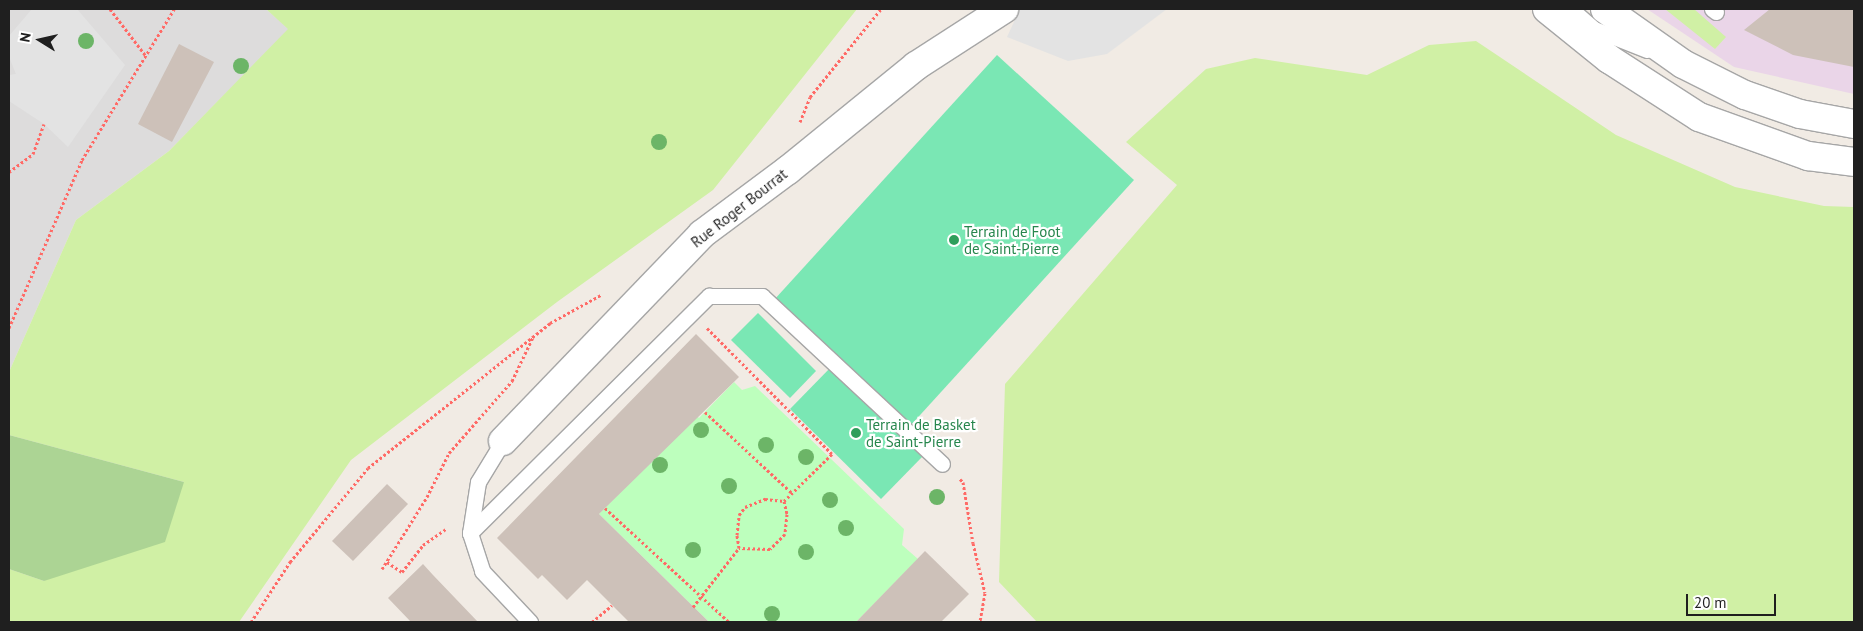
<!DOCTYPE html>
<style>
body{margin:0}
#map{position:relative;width:1863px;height:631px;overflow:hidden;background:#f1ebe4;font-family:"PT Sans",sans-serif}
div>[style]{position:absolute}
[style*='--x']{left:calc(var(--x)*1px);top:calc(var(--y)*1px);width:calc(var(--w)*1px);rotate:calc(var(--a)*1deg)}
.residential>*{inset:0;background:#dddcdc}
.industrial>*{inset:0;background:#ead5e8}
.grass>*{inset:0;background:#d0f0a5}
.forest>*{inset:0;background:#acd494}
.park>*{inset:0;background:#bdffbd}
.pitch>*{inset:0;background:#7ae7b4}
.parking>*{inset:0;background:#e3e3e3}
.building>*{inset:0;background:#cdc1b9}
.path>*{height:3px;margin-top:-1.5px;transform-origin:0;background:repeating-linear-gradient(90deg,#ff6a66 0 2.5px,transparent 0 5px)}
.roads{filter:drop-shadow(1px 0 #a6a6a6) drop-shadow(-1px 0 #a6a6a6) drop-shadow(0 1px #a6a6a6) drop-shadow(0 -1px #a6a6a6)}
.service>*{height:15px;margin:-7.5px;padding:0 7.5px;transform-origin:7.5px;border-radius:7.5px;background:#fff}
.minor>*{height:28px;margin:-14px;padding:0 14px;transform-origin:14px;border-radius:14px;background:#fff}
.tertiary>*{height:28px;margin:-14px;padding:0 14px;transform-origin:14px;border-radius:14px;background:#fff}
.trees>*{width:16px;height:16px;margin:-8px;border-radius:50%;background:#6cb567}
.dots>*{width:14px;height:14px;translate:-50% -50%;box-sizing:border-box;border:2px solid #fff;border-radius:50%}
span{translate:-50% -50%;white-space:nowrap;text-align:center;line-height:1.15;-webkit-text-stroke:4.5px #fff;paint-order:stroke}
.street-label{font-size:15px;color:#1f1f1f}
.leisure-label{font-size:15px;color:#27864d}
.left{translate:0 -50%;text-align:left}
.frame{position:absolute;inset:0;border:10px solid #1f1f1f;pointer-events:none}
.north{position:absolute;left:15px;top:15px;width:50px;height:50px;-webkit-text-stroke:4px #fff;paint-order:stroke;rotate:280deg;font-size:14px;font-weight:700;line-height:20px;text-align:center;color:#1f1f1f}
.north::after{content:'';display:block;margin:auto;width:18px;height:22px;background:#1f1f1f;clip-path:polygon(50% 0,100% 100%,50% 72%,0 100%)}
.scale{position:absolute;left:1686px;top:594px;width:90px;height:22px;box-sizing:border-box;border:2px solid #1f1f1f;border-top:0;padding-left:6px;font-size:15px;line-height:18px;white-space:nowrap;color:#1f1f1f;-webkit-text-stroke:4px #fff;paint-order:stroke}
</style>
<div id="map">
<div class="residential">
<div style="clip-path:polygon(9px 9px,266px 9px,289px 29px,169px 151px,76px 220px,9px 372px)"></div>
</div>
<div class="industrial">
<div style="clip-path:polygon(1647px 9px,1854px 9px,1854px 94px,1734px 67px)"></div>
</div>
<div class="grass">
<div style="clip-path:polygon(266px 9px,857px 9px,713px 190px,557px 302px,351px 460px,239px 622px,9px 622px,9px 569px,44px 581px,184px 482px,9px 435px,9px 372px,76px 220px,169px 151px,288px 29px)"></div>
<div style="clip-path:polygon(1665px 9px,1694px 9px,1726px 37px,1715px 49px)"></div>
<div style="clip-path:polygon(1476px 41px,1616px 135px,1735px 187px,1824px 206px,1854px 207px,1854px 622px,1037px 622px,999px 582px,1005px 384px,1177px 185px,1126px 142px,1206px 69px,1255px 58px,1367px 75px,1429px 45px)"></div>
</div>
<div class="forest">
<div style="clip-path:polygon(9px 435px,184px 482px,165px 542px,44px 581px,9px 569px)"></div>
</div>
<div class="park">
<div style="clip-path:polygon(734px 382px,742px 390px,755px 386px,904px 529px,902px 545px,918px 559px,856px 622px,709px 622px,599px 514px,696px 415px,699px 418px)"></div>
</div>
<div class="pitch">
<div style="clip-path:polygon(997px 55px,1134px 180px,911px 425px,774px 300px)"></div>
<div style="clip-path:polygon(758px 313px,816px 371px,790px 398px,731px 340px)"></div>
<div style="clip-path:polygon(832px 366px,923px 456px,881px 499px,790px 409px)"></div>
</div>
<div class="parking">
<div style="clip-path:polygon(32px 9px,77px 9px,125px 65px,68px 147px,44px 124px,9px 101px,9px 75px,16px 74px,9px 57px,9px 36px)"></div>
<div style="clip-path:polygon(1020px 9px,1167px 9px,1107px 54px,1068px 61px,1007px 37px)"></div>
</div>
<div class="building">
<div style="clip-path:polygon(1770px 9px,1854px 9px,1854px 67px,1793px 55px,1744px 30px)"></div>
<div style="clip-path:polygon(179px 44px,214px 62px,172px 142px,138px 124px)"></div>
<div style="clip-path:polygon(696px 334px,739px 377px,599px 514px,709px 622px,629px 622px,587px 580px,567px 600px,542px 575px,538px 579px,497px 538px)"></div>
<div style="clip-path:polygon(387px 484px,408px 504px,353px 561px,332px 541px)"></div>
<div style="clip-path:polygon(925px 551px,969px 594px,941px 622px,856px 622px)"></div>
<div style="clip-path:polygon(423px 564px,433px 575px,478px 622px,411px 622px,388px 598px)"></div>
</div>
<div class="path">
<div style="--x:110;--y:9;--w:59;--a:52.5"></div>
<div style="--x:800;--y:122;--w:27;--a:-68"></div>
<div style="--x:810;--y:97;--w:113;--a:-51.1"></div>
<div style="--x:9;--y:172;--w:30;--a:-37"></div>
<div style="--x:33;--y:154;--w:32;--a:-70"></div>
<div style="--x:9;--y:328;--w:183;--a:-66.5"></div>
<div style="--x:82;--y:160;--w:177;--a:-58.6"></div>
<div style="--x:707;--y:328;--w:177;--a:45.2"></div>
<div style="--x:832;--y:454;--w:67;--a:135.6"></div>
<div style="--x:705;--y:412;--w:119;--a:43"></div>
<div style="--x:960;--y:479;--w:4;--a:45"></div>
<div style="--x:963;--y:482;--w:62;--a:80.7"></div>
<div style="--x:973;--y:543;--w:51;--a:76.5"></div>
<div style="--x:985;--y:593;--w:29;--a:100"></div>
<div style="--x:765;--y:499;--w:19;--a:6"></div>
<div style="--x:784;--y:501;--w:13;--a:77"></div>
<div style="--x:787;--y:514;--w:20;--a:96"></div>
<div style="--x:785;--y:534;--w:21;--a:135"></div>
<div style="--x:770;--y:549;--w:31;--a:-178"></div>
<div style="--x:739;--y:548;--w:13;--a:-99"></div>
<div style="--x:737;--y:535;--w:20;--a:-84"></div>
<div style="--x:739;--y:515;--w:10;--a:-53"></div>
<div style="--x:745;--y:507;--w:22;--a:-22"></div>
<div style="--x:605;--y:508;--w:168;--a:42.6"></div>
<div style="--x:387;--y:562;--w:18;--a:34"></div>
<div style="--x:402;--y:572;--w:34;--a:-52"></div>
<div style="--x:423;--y:545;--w:29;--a:-35"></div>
<div style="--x:382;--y:569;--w:85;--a:-58"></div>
<div style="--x:427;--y:497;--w:49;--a:-63.4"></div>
<div style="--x:449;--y:453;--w:96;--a:-48.8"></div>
<div style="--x:512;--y:381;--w:49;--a:-64.5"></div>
<div style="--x:693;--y:607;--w:75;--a:-52.1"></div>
<div style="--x:251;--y:622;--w:72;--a:-57"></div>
<div style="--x:290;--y:562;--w:122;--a:-50.3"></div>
<div style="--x:368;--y:468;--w:233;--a:-38.5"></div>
<div style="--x:550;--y:323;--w:58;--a:-28.8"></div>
<div style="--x:592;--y:622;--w:26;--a:-40"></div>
</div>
<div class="roads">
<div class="service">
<div style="--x:1571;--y:9;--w:30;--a:41"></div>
<div style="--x:1594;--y:29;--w:57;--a:21.6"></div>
<div style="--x:1712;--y:9;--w:5;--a:37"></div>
<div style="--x:503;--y:441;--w:48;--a:121.4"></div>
<div style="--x:478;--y:482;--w:52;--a:98.9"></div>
<div style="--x:470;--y:533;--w:40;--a:72"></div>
<div style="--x:482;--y:571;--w:70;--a:46.7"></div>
<div style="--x:470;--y:533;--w:337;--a:-44.8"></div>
<div style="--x:709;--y:296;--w:53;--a:0"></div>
<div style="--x:762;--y:296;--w:246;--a:43"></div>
</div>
<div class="minor">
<div style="--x:503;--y:441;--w:287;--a:-46.1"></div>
<div style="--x:702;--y:234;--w:107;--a:-36.7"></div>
<div style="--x:788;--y:170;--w:165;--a:-39.1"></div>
<div style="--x:916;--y:66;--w:105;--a:-32.9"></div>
</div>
<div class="tertiary">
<div style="--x:1547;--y:9;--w:80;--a:38.9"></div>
<div style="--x:1609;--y:59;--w:107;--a:32.8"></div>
<div style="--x:1699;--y:117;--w:116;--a:19.7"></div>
<div style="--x:1808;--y:156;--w:46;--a:7.4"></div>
<div style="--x:1605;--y:9;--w:95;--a:35.2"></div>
<div style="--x:1683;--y:64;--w:69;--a:26.6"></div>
<div style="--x:1745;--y:95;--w:58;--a:19.1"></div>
<div style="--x:1800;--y:114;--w:55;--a:10.5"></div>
</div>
</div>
<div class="trees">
<div style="left:86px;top:41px"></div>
<div style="left:241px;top:66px"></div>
<div style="left:659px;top:142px"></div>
<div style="left:701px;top:430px"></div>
<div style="left:766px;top:445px"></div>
<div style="left:806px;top:457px"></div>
<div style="left:660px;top:465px"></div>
<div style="left:729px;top:486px"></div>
<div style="left:937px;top:497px"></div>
<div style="left:830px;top:500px"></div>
<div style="left:846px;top:528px"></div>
<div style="left:693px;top:550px"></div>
<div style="left:806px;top:552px"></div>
<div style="left:772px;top:614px"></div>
</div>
<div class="dots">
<div style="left:954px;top:240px;background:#2e9e5b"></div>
<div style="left:856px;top:433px;background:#2e9e5b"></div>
</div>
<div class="street-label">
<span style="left:739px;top:208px;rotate:-38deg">Rue Roger Bourrat</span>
</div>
<div class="leisure-label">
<span class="left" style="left:964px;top:240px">Terrain de Foot<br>de Saint-Pierre</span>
<span class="left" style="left:866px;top:433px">Terrain de Basket<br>de Saint-Pierre</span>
</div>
<div class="frame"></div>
<div class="north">N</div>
<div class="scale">20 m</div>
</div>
